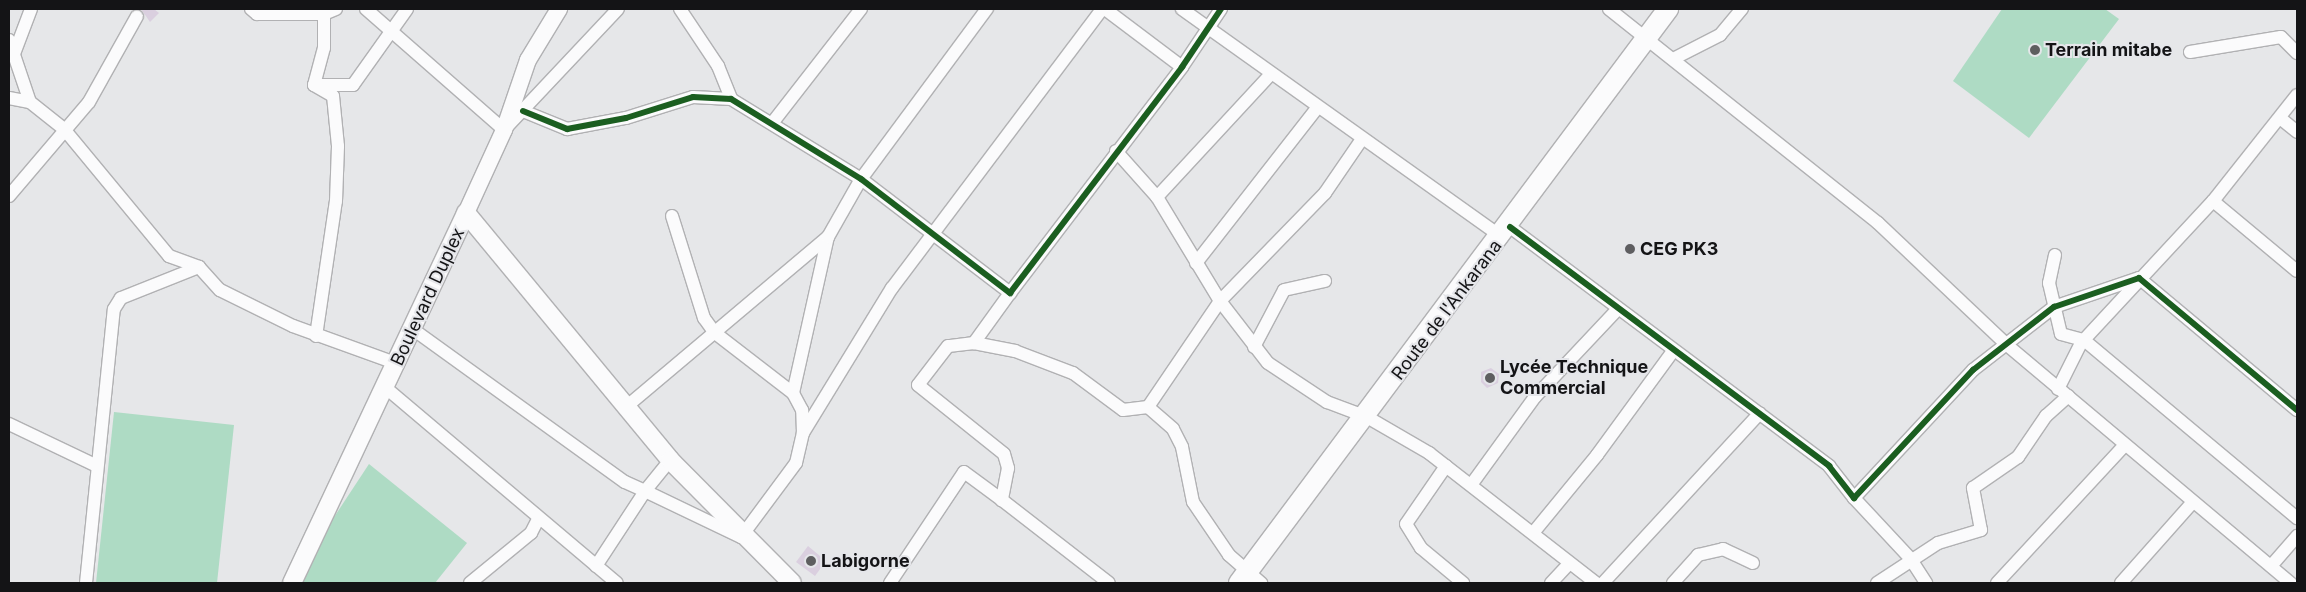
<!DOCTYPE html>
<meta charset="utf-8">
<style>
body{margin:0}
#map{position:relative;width:2306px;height:592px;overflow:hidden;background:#e6e7e9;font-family:Inter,sans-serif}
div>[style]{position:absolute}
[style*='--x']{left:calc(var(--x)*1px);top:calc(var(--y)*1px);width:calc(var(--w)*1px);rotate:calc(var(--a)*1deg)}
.green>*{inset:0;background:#aedbc4}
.building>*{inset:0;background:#dacfdf}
.roads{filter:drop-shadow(1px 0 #b1b1b3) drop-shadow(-1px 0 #b1b1b3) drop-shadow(0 1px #b1b1b3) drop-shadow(0 -1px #b1b1b3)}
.minor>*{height:12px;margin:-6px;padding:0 6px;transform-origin:6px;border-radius:6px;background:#fbfbfc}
.tertiary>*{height:16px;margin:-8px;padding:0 8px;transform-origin:8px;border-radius:8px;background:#fbfbfc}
.secondary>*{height:18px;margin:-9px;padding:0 9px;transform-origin:9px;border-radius:9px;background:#fbfbfc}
.primary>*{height:20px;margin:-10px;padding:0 10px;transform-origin:10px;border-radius:10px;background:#fbfbfc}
.cycleway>*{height:6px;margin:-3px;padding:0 3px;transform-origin:3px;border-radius:3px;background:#1b5e20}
.dots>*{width:14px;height:14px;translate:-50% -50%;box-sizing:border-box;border:2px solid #e5e6ea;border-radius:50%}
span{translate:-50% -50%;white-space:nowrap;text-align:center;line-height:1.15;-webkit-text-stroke:4px #e5e6ea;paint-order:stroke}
.poi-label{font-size:18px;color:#141416;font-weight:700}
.left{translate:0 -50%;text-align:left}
.street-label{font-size:18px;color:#141416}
.frame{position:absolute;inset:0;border:10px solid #141416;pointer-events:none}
</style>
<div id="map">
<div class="green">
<div style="clip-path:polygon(2002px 9px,2105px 9px,2119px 19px,2029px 138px,1953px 81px)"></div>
<div style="clip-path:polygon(114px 412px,234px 425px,217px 583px,96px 583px)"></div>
<div style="clip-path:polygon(369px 464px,467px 543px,435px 583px,300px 583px,317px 543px)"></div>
</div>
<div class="building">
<div style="clip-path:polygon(141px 9px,154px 9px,159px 13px,150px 22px)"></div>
<div style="clip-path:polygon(1491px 368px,1499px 374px,1498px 383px,1487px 388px,1481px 382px,1481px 372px)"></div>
<div style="clip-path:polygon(808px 546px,826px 561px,815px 576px,796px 562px)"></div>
</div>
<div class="roads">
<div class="minor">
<div style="--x:251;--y:9;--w:8;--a:40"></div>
<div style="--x:257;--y:14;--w:67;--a:0"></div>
<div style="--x:324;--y:14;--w:13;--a:-23"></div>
<div style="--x:366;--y:9;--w:184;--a:41.2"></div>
<div style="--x:504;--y:130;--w:166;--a:-46.7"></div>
<div style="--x:680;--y:9;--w:69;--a:56.3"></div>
<div style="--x:718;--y:66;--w:35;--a:68"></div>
<div style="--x:1105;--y:9;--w:96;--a:37"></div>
<div style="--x:1182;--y:9;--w:393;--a:35.5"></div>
<div style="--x:1609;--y:9;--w:344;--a:38.5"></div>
<div style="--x:1878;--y:223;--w:178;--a:43.4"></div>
<div style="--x:2007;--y:345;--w:371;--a:40"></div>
<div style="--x:9;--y:40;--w:65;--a:71.3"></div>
<div style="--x:30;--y:102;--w:43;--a:38.5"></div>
<div style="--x:64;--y:129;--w:165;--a:50.4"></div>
<div style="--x:169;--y:256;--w:32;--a:20"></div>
<div style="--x:199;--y:267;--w:31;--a:48"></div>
<div style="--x:220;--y:290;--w:81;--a:26.3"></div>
<div style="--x:293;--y:326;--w:112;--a:19.9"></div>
<div style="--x:2190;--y:52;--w:92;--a:-9.4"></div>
<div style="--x:2281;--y:37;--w:23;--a:45"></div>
<div style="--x:14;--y:54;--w:48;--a:-69.3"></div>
<div style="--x:1673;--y:59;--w:53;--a:-27.1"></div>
<div style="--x:1720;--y:35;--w:34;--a:-50"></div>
<div style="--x:314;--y:85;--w:39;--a:0"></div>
<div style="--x:353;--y:85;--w:93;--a:-54.6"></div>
<div style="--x:9;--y:98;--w:21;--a:11"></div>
<div style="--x:523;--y:111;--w:48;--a:22.2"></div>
<div style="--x:567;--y:129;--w:60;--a:-10.6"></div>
<div style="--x:626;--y:118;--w:70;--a:-17.4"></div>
<div style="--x:693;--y:97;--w:38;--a:3"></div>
<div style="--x:731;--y:99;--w:153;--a:31.6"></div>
<div style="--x:861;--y:179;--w:188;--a:37.4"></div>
<div style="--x:1010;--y:293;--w:284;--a:-52.7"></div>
<div style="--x:1182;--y:67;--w:70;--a:-56.1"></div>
<div style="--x:2280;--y:118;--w:22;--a:39"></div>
<div style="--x:773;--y:122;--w:143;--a:-52.1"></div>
<div style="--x:1116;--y:151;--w:62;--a:48.3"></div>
<div style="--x:1157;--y:197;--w:122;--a:58.8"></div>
<div style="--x:1220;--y:301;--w:78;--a:52.3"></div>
<div style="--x:1268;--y:363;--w:71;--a:33.5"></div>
<div style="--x:1327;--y:402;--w:43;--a:20.6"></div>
<div style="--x:1367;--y:417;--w:72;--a:30.1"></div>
<div style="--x:1429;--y:453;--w:212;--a:37.9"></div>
<div style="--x:9;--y:196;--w:123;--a:-49.6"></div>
<div style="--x:89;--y:102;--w:98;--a:-60.8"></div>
<div style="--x:1157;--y:197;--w:168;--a:-47.2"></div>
<div style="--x:2213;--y:201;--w:109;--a:39.8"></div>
<div style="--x:672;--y:216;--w:107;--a:72.6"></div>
<div style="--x:704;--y:318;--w:19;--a:54"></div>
<div style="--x:715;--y:333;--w:98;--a:37.6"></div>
<div style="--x:1510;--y:227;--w:399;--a:36.8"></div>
<div style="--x:1829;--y:466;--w:41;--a:52"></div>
<div style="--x:1854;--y:498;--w:175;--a:-47.1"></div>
<div style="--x:1973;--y:370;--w:103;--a:-37.9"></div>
<div style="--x:2054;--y:307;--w:90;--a:-18.8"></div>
<div style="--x:2139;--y:278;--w:206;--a:39.9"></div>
<div style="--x:2055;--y:255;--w:29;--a:102"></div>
<div style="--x:2049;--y:283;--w:52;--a:76.8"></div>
<div style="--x:2061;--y:334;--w:24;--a:15"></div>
<div style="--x:2084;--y:340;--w:278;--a:39.9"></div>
<div style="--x:1196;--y:263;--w:197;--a:-52"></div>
<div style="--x:1010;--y:293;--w:62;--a:125.8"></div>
<div style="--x:974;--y:343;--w:26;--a:173"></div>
<div style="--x:948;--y:346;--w:49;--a:127.6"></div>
<div style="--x:918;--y:385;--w:110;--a:38.7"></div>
<div style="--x:1004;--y:454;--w:15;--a:74"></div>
<div style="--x:1008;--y:468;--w:33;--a:101"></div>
<div style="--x:1002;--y:500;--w:135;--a:37.8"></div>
<div style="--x:414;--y:330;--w:260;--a:35.8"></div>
<div style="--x:625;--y:482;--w:22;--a:24"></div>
<div style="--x:645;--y:491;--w:40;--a:-51"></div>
<div style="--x:316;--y:336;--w:136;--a:-81.6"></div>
<div style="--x:336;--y:201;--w:55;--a:-87.9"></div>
<div style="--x:338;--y:146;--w:50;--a:-95.7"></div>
<div style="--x:333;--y:96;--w:22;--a:-150"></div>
<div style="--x:314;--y:85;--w:38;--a:-75"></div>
<div style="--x:324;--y:48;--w:39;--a:-90"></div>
<div style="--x:974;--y:343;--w:42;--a:11"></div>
<div style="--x:1015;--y:351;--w:62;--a:20.8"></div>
<div style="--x:1073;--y:373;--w:62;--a:36.5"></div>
<div style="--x:1123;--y:410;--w:25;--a:-7"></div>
<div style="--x:1148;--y:407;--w:128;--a:-55.8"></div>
<div style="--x:1220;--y:301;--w:151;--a:-45.8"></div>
<div style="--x:1325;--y:193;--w:65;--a:-55.6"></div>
<div style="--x:1254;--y:347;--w:64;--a:-62.2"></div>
<div style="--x:1284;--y:290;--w:42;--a:-12.4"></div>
<div style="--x:386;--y:388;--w:302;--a:40.2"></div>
<div style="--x:2058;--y:389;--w:51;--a:-63.4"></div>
<div style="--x:2081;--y:343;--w:194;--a:-47.1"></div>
<div style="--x:2213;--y:201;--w:135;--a:-51.6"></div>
<div style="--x:626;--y:407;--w:264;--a:-40.1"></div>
<div style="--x:1148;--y:407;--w:33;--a:41"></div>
<div style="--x:1173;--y:429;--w:20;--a:63"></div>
<div style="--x:1182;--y:447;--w:56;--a:78.7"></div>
<div style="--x:1193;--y:502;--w:64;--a:55.8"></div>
<div style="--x:1229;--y:555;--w:43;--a:41.2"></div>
<div style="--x:9;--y:424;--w:95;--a:25.5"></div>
<div style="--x:803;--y:433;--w:23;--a:-92"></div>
<div style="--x:802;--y:410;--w:19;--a:-118"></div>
<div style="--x:793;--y:393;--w:160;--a:-77.4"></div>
<div style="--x:828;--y:237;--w:67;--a:-60.4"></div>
<div style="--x:861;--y:179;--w:212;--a:-53.5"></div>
<div style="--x:1446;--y:466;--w:70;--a:124.6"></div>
<div style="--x:1406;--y:524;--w:28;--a:58"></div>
<div style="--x:1421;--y:548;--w:55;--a:39.8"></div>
<div style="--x:1471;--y:485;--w:109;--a:-54"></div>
<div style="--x:1535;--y:397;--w:121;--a:-46.7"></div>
<div style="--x:1854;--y:498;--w:82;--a:47"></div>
<div style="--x:1910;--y:558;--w:30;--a:57"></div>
<div style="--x:1533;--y:533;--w:101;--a:-50.6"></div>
<div style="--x:1597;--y:455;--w:129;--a:-53.8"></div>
<div style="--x:596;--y:566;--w:90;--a:-56.8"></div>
<div style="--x:645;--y:491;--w:106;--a:25.6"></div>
<div style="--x:741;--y:537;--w:92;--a:-53.4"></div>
<div style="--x:796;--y:463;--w:31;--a:-77"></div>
<div style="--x:803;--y:433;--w:170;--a:-58.5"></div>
<div style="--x:892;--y:288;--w:349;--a:-53"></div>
<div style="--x:2271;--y:566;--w:40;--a:-49"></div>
<div style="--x:86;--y:583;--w:275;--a:-84.2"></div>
<div style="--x:114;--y:309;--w:13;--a:-58"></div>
<div style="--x:121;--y:298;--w:84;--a:-21.7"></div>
<div style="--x:470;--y:583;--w:79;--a:-39.3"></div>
<div style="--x:531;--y:533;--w:16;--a:-63"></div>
<div style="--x:890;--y:583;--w:133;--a:-56.3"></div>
<div style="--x:964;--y:472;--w:47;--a:36.4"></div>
<div style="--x:1551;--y:583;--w:26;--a:-47"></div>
<div style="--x:1603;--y:583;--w:231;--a:-47.3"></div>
<div style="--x:1673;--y:583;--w:38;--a:-48"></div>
<div style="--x:1698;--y:555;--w:26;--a:-13"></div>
<div style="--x:1723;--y:549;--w:33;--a:25"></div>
<div style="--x:1877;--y:583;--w:73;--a:-33.3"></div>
<div style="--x:1938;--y:543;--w:45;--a:-16.8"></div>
<div style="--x:1981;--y:530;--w:43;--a:-100.8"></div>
<div style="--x:1973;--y:488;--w:55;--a:-34.6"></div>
<div style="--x:2018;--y:457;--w:50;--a:-55.7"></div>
<div style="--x:2046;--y:416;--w:30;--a:-42"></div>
<div style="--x:1997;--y:583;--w:188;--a:-47.2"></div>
<div style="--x:2121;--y:583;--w:108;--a:-48.4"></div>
</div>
<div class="tertiary">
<div style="--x:466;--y:213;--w:91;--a:-65.4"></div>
<div style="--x:504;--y:130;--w:74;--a:-71.1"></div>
<div style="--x:528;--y:60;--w:60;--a:-58.7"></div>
</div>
<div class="secondary">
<div style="--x:292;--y:583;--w:409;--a:-64.8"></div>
<div style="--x:466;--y:213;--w:320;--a:50.4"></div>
<div style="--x:670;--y:460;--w:173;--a:45.2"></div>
</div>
<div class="primary">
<div style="--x:1239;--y:583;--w:717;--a:-53.23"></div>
</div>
</div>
<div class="cycleway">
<div style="--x:523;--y:111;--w:48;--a:22.2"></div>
<div style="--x:567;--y:129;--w:60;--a:-10.6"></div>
<div style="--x:626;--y:118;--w:70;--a:-17.4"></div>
<div style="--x:693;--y:97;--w:38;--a:3"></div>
<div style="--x:731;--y:99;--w:153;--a:31.6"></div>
<div style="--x:861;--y:179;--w:188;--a:37.4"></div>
<div style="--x:1010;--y:293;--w:284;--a:-52.7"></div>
<div style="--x:1182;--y:67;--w:70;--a:-56.1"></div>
<div style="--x:1510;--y:227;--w:399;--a:36.8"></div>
<div style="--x:1829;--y:466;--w:41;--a:52"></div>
<div style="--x:1854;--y:498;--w:175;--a:-47.1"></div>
<div style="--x:1973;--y:370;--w:103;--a:-37.9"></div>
<div style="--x:2054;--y:307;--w:90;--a:-18.8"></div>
<div style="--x:2139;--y:278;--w:206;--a:39.9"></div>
</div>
<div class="dots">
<div style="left:2035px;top:50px;background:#5e5e60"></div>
<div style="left:1630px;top:249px;background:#5e5e60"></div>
<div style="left:1490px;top:378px;background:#5e5e60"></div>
<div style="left:811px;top:561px;background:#5e5e60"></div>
</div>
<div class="poi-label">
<span class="left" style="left:2045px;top:50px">Terrain mitabe</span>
<span class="left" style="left:1640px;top:249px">CEG PK3</span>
<span class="left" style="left:1500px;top:378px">Lycée Technique<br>Commercial</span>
<span class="left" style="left:821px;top:561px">Labigorne</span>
</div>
<div class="street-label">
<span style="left:428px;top:297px;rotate:-65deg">Boulevard Duplex</span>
<span style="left:1447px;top:310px;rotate:-53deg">Route de l'Ankarana</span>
</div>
<div class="frame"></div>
</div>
